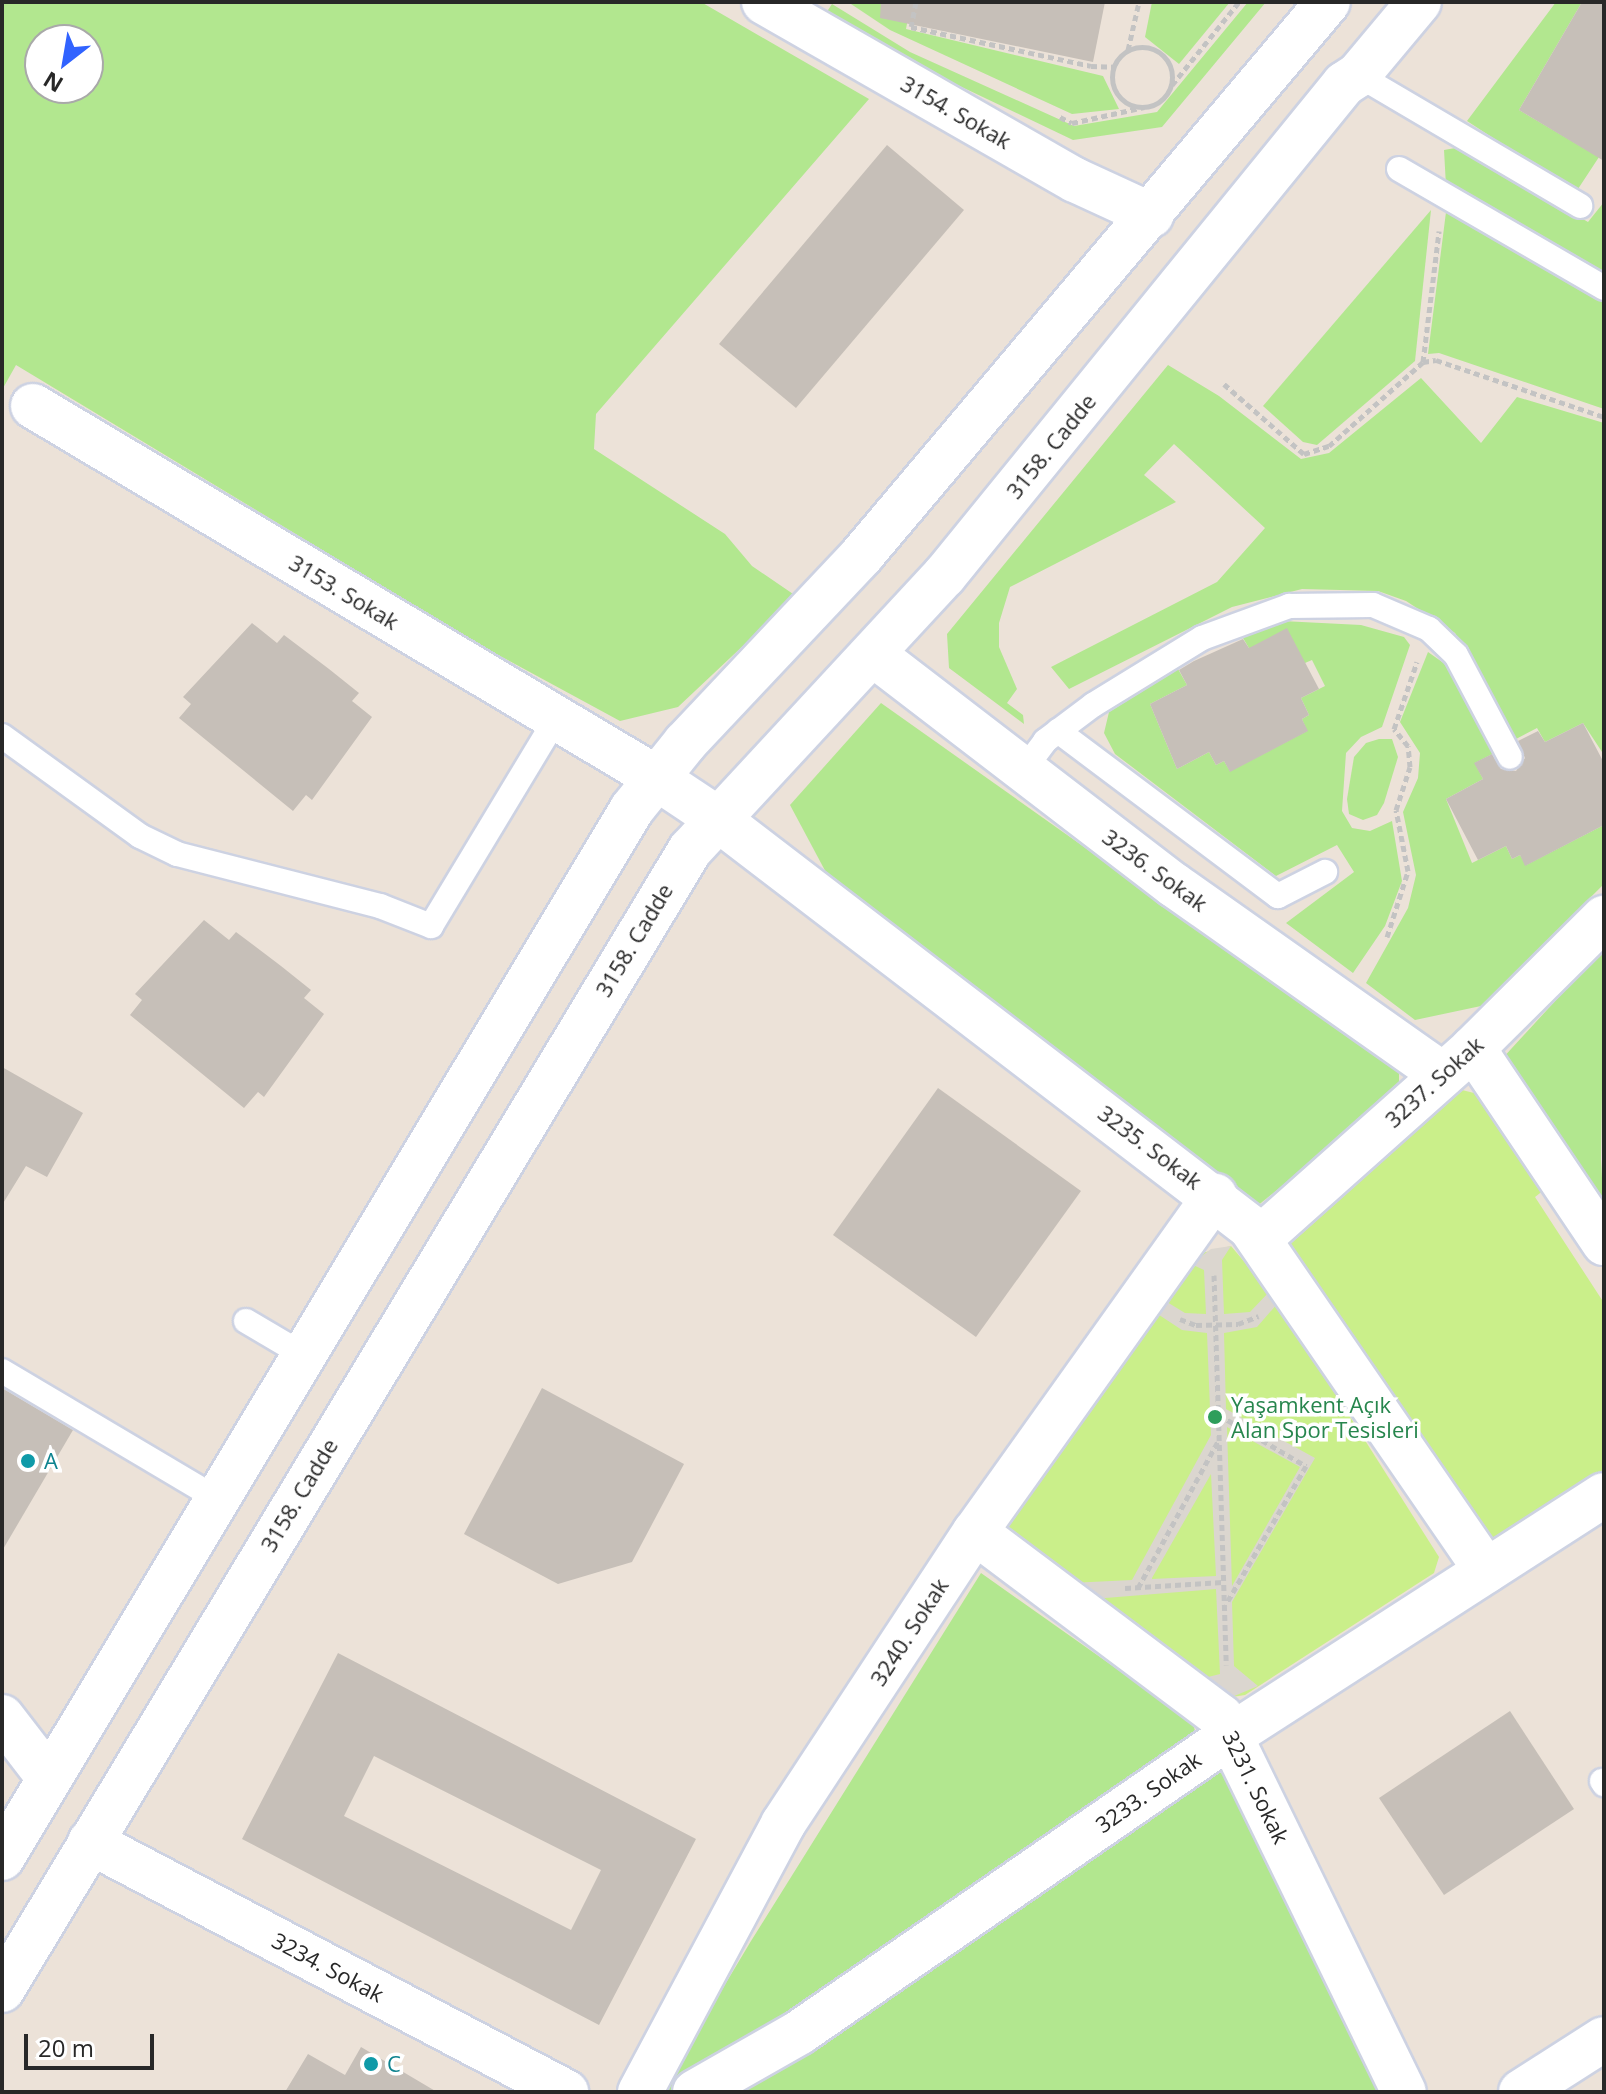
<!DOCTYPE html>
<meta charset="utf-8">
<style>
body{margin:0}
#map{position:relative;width:1606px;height:2094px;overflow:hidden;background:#ece2d8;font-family:"Open Sans",sans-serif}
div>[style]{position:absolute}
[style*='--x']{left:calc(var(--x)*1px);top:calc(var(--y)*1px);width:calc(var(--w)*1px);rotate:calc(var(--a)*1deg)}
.green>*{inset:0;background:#b2e78f}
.pitch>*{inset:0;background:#caef8a}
.plaza>*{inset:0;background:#dbd6cf}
.building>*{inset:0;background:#c6bfb8}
.path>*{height:5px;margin-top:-2.5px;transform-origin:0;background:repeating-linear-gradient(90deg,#c3c3c3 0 6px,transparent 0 10px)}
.path>.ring{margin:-2.5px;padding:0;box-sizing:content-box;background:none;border:5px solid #c3c3c3;border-radius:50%}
.roads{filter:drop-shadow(2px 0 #cdd2e2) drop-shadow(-2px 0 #cdd2e2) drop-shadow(0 2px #cdd2e2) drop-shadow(0 -2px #cdd2e2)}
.service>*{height:24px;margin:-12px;padding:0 12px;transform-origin:12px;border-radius:12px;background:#fff}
.minor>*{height:44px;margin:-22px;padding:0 22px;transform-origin:22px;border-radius:22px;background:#fff}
.tertiary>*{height:44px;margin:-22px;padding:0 22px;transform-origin:22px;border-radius:22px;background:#fff}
.dots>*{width:22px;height:22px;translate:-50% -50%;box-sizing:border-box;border:4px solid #fff;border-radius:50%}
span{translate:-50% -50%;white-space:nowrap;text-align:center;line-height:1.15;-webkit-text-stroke:7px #fff;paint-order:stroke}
.street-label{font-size:22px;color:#282828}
.leisure-label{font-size:22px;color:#27864d}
.left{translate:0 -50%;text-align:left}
.culture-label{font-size:22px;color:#0d838f}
.frame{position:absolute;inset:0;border:4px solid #282828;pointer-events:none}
.north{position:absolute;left:24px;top:24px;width:80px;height:80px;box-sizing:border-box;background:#fff;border:2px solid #a9a9a9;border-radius:50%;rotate:211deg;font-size:22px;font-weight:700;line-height:32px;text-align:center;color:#282828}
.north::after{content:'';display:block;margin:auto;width:28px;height:36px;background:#3163ff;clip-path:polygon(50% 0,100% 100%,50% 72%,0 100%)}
.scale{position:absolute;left:24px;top:2034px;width:130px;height:36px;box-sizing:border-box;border:4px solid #282828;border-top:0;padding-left:10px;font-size:24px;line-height:28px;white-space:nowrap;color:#282828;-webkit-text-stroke:6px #fff;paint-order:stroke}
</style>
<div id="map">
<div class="green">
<div style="clip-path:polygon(evenodd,2px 2px,701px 2px,869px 99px,596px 414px,594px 449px,725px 534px,752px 566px,796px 596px,678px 707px,620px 721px,478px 644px,16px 365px,2px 390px,2px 2px,40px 40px,88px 40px,88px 88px,40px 88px,40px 40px)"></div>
<div style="clip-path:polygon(848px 2px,911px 2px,906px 29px,1103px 76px,1119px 109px,1072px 114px,890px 30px)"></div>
<div style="clip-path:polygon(1152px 2px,1230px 2px,1179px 64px,1145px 37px)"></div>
<div style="clip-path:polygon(1248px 2px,1266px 2px,1162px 127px,1073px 140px,905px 60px,826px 13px,832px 4px,910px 52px,1074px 126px,1157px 112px)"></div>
<div style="clip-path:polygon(1556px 2px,1582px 2px,1519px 110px,1599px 157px,1576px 192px,1467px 121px)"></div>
<div style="clip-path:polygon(1461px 147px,1588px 222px,1604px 202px,1604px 276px,1446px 186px,1444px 150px)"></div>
<div style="clip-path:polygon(1431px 210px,1415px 361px,1317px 445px,1303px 442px,1263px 406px)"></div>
<div style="clip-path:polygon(1446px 212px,1604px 302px,1604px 409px,1439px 353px,1428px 354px)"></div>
<div style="clip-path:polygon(1168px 365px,1219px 396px,1301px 459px,1329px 453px,1421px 378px,1481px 443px,1517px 397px,1604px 423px,1604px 755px,1583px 723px,1545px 742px,1537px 728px,1516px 739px,1455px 633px,1406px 601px,1378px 591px,1302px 589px,1232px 607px,1069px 689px,1051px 667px,1217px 582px,1265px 528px,1174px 444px,1144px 475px,1176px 502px,1010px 587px,999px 623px,999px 647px,1017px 689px,1007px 703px,1023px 715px,1024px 724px,949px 668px,947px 634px)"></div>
<div style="clip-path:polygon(1282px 621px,1361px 625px,1404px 637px,1410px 645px,1382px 727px,1361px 737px,1346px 753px,1342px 811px,1352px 828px,1370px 831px,1392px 821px,1402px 881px,1385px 926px,1353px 973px,1286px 923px,1354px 872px,1337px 845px,1276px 876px,1115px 754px,1104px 733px,1109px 712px,1178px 669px,1187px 685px,1150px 704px,1177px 769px,1209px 752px,1216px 765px,1224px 761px,1230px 771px,1307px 731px,1302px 719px,1309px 715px,1301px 698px,1325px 686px,1312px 660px,1305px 663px,1249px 648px,1240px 633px)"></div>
<div style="clip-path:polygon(1428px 652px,1445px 664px,1496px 752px,1475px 763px,1483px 779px,1446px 799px,1472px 863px,1506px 846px,1512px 859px,1520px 855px,1526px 865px,1604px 825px,1604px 810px,1604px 884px,1481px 1006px,1415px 1020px,1366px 983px,1408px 908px,1416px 875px,1403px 812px,1418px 778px,1420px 753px,1400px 722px)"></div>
<div style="clip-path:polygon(881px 703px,1399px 1070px,1399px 1091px,1256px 1207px,829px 878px,790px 805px)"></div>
<div style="clip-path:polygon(1379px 739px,1392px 739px,1398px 757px,1384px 803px,1377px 815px,1363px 820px,1349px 814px,1347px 799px,1354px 757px,1366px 743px)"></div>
<div style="clip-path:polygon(1604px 948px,1601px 1159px,1604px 1216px,1500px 1061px)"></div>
<div style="clip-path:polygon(981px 1573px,1192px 1722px,1198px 1739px,1233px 1766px,1388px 2092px,666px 2092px,665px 2085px,751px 1941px)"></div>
</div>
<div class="pitch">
<div style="clip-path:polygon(1462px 1090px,1478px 1094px,1544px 1190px,1535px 1197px,1604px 1303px,1604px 1470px,1485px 1543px,1288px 1246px)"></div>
<div style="clip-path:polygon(1231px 1246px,1274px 1297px,1439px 1557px,1434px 1573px,1245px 1695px,1232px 1697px,1005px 1532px,1162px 1299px,1202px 1253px)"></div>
</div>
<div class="plaza">
<div style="clip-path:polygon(evenodd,1231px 1246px,1222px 1260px,1224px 1314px,1250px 1312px,1270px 1291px,1278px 1303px,1257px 1327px,1224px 1333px,1226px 1409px,1315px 1458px,1232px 1602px,1234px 1666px,1258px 1686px,1232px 1697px,1200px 1679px,1220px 1674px,1216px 1589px,1093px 1599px,1070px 1583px,1132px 1580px,1211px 1435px,1207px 1333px,1182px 1330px,1153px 1311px,1162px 1299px,1185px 1313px,1206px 1314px,1204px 1270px,1191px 1264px,1211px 1249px,1231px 1246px,1227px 1427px,1300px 1467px,1232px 1586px,1227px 1428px,1227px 1427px,1231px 1246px,1211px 1474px,1216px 1576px,1152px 1579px,1152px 1578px,1211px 1474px)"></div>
</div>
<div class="building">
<div style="clip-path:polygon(881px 2px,1105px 2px,1093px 62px,880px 18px)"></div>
<div style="clip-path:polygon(1582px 2px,1604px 2px,1604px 161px,1519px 110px)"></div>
<div style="clip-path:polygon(887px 145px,964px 210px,796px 408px,719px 344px)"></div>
<div style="clip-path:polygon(252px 623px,277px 643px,284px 635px,329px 669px,359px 693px,352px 701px,372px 717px,312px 800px,306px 795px,293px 811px,179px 718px,191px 704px,183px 697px)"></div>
<div style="clip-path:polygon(1287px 628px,1319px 689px,1301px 698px,1309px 715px,1302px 719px,1308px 731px,1230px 772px,1224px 761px,1216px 765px,1209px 752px,1177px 769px,1150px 704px,1187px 685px,1179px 670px,1194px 661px,1243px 639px,1249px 648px)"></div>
<div style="clip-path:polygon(1583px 723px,1604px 763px,1604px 825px,1525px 866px,1520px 855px,1512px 859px,1506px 846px,1478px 860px,1446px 799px,1483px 779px,1474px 763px,1492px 754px,1501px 769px,1516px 771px,1525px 758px,1518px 741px,1538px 731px,1545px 742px)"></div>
<div style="clip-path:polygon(204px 920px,229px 940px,236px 932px,281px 966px,311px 990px,304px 998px,324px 1014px,264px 1097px,258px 1092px,244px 1108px,130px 1015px,142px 1000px,135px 994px)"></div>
<div style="clip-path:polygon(2px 1067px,83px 1113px,47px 1177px,26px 1166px,2px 1205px)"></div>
<div style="clip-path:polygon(938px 1088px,1081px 1191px,976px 1337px,833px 1235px)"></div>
<div style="clip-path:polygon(2px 1388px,73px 1430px,2px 1551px)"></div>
<div style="clip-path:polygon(542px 1388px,684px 1464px,632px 1562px,558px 1584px,464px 1534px)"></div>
<div style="clip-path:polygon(evenodd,338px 1653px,696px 1839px,599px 2025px,242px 1839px,338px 1653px,374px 1756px,601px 1870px,571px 1930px,344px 1816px,374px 1756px)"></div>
<div style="clip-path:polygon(1510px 1711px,1574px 1809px,1444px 1895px,1379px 1798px)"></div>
<div style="clip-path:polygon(361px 2047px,437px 2092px,285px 2092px,308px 2054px,345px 2075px)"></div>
</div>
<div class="path">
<div style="--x:916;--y:2;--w:25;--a:101"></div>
<div style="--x:911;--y:27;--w:184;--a:12.2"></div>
<div style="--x:1091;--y:66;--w:23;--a:2"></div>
<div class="ring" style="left:1112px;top:47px;width:55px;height:55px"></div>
<div style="--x:1128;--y:50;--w:49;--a:-77.1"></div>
<div style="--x:1172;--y:85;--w:107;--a:-51.1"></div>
<div style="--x:1060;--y:117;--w:13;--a:27"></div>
<div style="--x:1072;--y:123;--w:74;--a:-12.5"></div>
<div style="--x:1423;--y:362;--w:13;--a:-9"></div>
<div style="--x:1436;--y:360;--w:177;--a:18.7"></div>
<div style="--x:1224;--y:384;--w:106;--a:41.2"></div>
<div style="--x:1304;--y:454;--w:26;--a:-18"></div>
<div style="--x:1329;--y:446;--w:126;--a:-41.8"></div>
<div style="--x:1423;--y:362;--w:132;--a:-83"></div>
<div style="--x:1387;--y:937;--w:69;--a:-72.3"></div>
<div style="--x:1408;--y:871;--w:62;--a:-101.1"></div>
<div style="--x:1396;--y:810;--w:45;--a:-72"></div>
<div style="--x:1410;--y:767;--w:21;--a:-95"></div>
<div style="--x:1408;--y:746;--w:22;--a:-129"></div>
<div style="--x:1394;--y:729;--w:71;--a:-71.1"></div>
<div style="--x:1214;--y:1275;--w:390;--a:88.2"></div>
<div style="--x:1180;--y:1319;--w:17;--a:21"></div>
<div style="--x:1196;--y:1325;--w:42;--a:-1.4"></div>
<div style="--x:1238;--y:1324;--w:22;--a:-21"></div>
<div style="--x:1219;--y:1415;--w:101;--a:30.4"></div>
<div style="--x:1306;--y:1466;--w:160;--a:120.1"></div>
<div style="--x:1125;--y:1588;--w:98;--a:-3.5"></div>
<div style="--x:1138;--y:1588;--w:167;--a:-61.4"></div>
</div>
<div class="roads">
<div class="service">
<div style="--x:1358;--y:75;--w:258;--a:30.5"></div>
<div style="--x:1399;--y:169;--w:237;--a:30.1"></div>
<div style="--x:1058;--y:731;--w:275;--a:36.9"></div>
<div style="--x:1278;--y:896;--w:53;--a:-27.1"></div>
<div style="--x:2;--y:736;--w:170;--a:35.9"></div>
<div style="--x:140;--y:836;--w:41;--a:25.9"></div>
<div style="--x:177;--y:854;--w:210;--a:14.4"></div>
<div style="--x:380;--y:906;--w:55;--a:21.4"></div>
<div style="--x:431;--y:926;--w:242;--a:-58.9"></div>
<div style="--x:1022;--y:772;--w:39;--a:-53"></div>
<div style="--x:1045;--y:741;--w:60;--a:-36.9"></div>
<div style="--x:1093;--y:705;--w:128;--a:-31.6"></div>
<div style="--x:1202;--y:638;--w:93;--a:-20.2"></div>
<div style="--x:1289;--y:606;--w:84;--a:-0.7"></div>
<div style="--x:1373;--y:605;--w:61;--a:23.2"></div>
<div style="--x:1429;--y:629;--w:37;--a:44"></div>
<div style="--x:1456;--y:655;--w:115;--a:62.1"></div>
<div style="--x:246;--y:1321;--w:65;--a:30.5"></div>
<div style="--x:2;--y:1371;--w:249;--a:30.7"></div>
<div style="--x:1602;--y:1781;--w:4;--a:56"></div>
</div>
<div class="minor">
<div style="--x:764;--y:2;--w:358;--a:29.8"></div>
<div style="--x:1075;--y:180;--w:84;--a:24.7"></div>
<div style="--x:33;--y:406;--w:724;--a:30.81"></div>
<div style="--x:874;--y:655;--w:378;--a:37.5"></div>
<div style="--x:1174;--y:885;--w:329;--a:35.2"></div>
<div style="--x:715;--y:817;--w:674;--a:37.46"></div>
<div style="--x:1250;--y:1227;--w:417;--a:55.5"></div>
<div style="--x:1473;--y:1048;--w:235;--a:56.1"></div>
<div style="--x:1259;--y:1239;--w:287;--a:-41.7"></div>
<div style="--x:1473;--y:1048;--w:185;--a:-44.8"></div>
<div style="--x:975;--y:1532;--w:308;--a:36.9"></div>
<div style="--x:1221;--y:1717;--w:417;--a:64"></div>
<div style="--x:2;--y:1717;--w:77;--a:52.4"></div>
<div style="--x:90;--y:1842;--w:538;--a:27.71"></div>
<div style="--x:640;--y:2092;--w:304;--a:-61.9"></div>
<div style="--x:783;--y:1824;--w:349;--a:-56.7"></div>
<div style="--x:975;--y:1532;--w:413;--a:-54.5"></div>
<div style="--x:695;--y:2092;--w:121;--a:-29.7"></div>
<div style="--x:800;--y:2032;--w:526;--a:-34.54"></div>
<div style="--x:1233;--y:1734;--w:441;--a:-32.8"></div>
<div style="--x:1521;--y:2092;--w:98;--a:-32.6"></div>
</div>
<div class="tertiary">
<div style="--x:655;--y:777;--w:72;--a:33.7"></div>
<div style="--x:2;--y:1858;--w:1224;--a:-59.01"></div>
<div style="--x:632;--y:809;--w:85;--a:-51.2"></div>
<div style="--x:685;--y:743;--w:258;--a:-46.7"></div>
<div style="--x:862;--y:555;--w:723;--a:-49.88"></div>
<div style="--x:2;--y:1990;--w:1332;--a:-58.89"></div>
<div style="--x:690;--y:850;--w:374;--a:-47.2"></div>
<div style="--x:944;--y:576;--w:634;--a:-50.89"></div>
<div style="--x:1344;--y:84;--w:17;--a:-33"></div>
<div style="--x:1358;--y:75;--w:95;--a:-50.1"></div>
</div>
</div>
<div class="dots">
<div style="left:1215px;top:1417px;background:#2e9e5b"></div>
<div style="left:28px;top:1461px;background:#0f9aa8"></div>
<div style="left:371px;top:2064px;background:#0f9aa8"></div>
</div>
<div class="street-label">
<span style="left:956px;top:112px;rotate:30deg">3154. Sokak</span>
<span style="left:1051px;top:446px;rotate:-51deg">3158. Cadde</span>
<span style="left:344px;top:592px;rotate:31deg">3153. Sokak</span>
<span style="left:1155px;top:870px;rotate:36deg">3236. Sokak</span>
<span style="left:634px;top:940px;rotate:-59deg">3158. Cadde</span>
<span style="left:1434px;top:1082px;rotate:-42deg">3237. Sokak</span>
<span style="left:1150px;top:1147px;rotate:37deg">3235. Sokak</span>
<span style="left:299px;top:1495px;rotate:-59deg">3158. Cadde</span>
<span style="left:909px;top:1632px;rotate:-57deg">3240. Sokak</span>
<span style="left:1256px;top:1787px;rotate:64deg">3231. Sokak</span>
<span style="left:1148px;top:1792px;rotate:-35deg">3233. Sokak</span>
<span style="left:328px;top:1967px;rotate:28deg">3234. Sokak</span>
</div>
<div class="leisure-label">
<span class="left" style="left:1231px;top:1417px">Yaşamkent Açık<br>Alan Spor Tesisleri</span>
</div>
<div class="culture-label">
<span class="left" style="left:44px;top:1461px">A</span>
<span class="left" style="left:387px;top:2064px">C</span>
</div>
<div class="frame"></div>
<div class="north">N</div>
<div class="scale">20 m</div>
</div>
